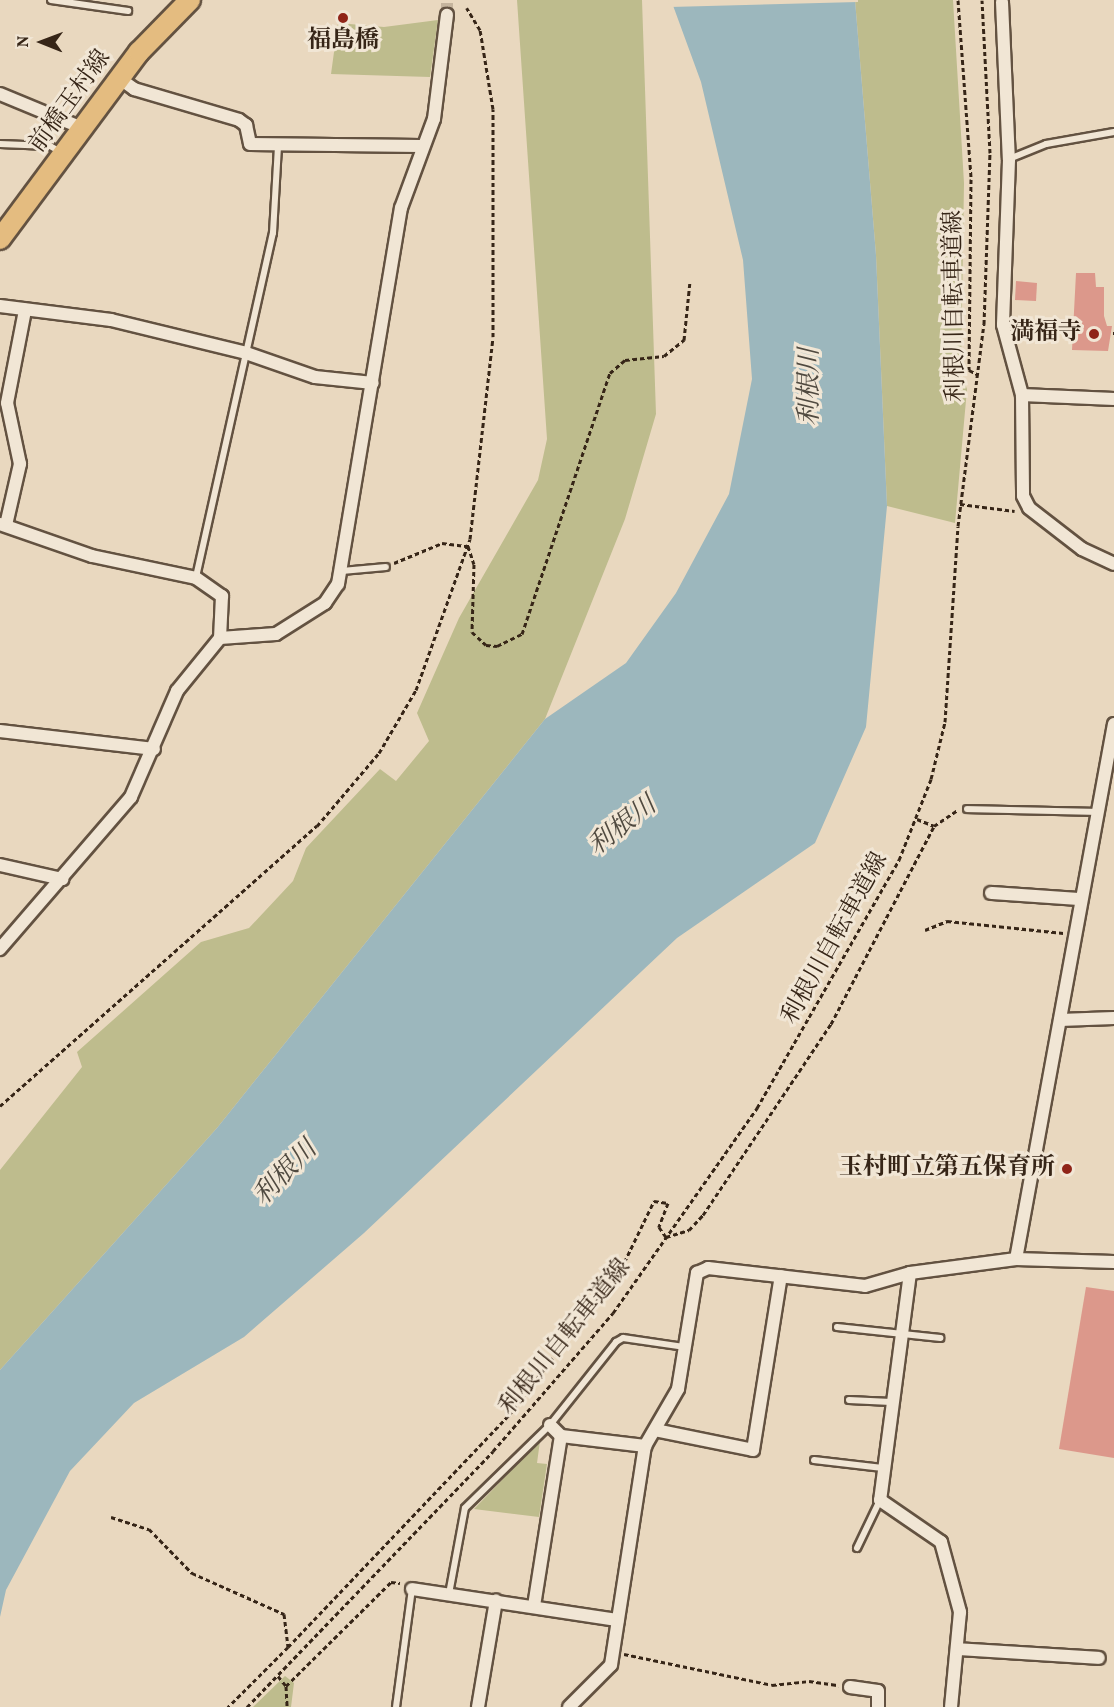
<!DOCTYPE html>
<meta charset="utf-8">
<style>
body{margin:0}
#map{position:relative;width:1114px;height:1707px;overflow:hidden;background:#e9d8bf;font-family:Vollkorn,"Noto Serif JP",serif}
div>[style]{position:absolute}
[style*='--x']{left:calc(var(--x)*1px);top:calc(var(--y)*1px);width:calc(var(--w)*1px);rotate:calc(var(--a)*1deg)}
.green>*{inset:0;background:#bebc8d}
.water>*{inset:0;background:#9cb7bd}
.pier>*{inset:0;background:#e9d8bf}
.building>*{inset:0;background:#dc988b}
.minor-tunnel>*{height:12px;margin-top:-6px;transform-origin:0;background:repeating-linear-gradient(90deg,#c5b49d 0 12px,transparent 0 18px)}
.path>*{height:3px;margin-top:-1.5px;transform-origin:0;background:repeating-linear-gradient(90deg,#362517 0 4.5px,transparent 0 7.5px)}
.roads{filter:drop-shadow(2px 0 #635241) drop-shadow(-2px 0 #635241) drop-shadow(0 2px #635241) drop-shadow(0 -2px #635241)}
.service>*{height:6px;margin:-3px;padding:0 3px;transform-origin:3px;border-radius:3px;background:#f1e6d5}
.minor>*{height:12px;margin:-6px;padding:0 6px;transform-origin:6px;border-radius:6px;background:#f1e6d5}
.primary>*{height:20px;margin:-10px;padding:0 10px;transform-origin:10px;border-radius:10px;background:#e4bc80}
.dots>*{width:16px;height:16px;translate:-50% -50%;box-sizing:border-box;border:3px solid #f1e6d5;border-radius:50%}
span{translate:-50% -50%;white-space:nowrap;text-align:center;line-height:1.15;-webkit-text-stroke:6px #f1e6d5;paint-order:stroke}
.poi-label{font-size:24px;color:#362517;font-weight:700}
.right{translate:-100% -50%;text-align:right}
.street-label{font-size:24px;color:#362517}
.water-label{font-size:26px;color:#504a40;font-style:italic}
.north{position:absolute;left:12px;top:12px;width:60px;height:60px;-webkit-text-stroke:4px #f1e6d5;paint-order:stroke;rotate:271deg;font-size:16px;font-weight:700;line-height:24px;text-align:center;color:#362517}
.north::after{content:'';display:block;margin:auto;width:21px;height:27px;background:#362517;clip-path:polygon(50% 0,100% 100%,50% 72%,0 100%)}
</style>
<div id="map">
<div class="green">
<div style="clip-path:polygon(517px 0,642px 0,656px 414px,625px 519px,545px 719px,217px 1128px,0 1370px,0 1170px,82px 1067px,77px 1052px,201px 942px,249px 928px,293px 881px,306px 848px,380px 769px,396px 781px,429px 741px,417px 713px,459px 618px,538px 480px,547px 439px)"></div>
<div style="clip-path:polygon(855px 0,953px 0,964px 183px,961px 374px,967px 389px,955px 523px,887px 506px,876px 255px)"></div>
<div style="clip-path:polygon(438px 20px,430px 77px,331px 74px,338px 23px,384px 27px)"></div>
<div style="clip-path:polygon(540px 1441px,537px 1463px,547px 1464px,539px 1517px,474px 1509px)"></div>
<div style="clip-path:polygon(285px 1676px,294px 1683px,291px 1707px,253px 1707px)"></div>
</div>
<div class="water">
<div style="clip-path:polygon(671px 0,855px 0,876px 255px,887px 506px,866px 727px,815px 843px,677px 938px,364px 1233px,244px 1337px,134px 1403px,70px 1471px,6px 1590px,0 1617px,0 1370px,217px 1128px,545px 719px,626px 663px,676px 593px,729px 494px,752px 379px,743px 260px,701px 82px)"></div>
</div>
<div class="pier">
<div style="clip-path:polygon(668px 0,858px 0,858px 2px,670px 7px)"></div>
</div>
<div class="building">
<div style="clip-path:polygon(1076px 273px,1095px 273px,1096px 287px,1104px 287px,1104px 316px,1107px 326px,1112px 326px,1108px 351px,1072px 350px)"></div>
<div style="clip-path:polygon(1016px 281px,1037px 283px,1036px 301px,1015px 300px)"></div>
<div style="clip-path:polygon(1086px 1287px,1114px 1291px,1114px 1458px,1059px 1449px)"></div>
</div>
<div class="minor-tunnel">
<div style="--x:447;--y:15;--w:15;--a:-90"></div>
</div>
<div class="path">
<div style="--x:958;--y:0;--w:179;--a:85.8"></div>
<div style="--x:971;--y:179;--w:191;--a:90.6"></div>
<div style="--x:969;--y:370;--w:9;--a:27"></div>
<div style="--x:1113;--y:333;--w:1;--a:0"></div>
<div style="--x:960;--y:504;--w:55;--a:7.3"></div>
<div style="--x:394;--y:563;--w:52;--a:-22.6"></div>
<div style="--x:442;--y:543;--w:26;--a:7"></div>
<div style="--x:468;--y:546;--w:19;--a:72"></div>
<div style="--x:474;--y:564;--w:68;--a:91.7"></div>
<div style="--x:472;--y:632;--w:19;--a:43"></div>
<div style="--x:486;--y:645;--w:11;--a:5"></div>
<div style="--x:497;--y:646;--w:28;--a:-26"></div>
<div style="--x:522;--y:634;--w:275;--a:-71.4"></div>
<div style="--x:610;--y:373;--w:20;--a:-41"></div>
<div style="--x:625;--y:360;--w:39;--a:-6"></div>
<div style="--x:664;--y:356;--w:26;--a:-39"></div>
<div style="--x:684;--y:340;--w:59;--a:-84.2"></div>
<div style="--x:917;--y:819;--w:18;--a:22"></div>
<div style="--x:925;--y:930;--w:24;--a:-22"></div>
<div style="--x:947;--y:921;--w:117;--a:5.9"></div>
<div style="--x:0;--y:1106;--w:423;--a:-41.5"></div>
<div style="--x:317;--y:826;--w:96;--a:-49.7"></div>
<div style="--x:379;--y:753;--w:73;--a:-59.6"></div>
<div style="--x:416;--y:690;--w:160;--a:-70.3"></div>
<div style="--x:470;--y:539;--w:203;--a:-83.5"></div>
<div style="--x:493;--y:337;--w:228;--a:-90"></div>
<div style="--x:493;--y:109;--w:80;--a:-99.3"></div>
<div style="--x:480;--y:30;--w:26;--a:-121"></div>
<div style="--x:111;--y:1517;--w:40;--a:18"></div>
<div style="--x:149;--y:1529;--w:62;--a:45.7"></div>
<div style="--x:192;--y:1573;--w:101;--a:24"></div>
<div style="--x:284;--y:1614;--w:33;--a:83"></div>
<div style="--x:288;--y:1647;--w:85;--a:135"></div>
<div style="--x:288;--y:1647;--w:320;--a:-46.4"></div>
<div style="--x:509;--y:1415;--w:184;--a:-52.5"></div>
<div style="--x:621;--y:1269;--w:76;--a:-64.1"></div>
<div style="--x:654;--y:1201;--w:14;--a:8"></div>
<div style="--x:668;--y:1203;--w:26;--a:111"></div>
<div style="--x:659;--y:1227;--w:12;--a:55"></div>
<div style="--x:666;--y:1237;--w:24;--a:-17"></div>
<div style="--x:689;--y:1230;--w:21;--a:-47"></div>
<div style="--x:703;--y:1215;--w:230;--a:-56.2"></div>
<div style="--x:831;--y:1024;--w:223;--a:-62.5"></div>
<div style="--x:934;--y:826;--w:29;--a:-34"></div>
<div style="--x:624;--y:1654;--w:151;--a:11.8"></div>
<div style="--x:772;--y:1685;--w:37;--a:-6"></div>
<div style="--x:809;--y:1681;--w:30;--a:8"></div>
<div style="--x:278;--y:1676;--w:13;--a:51"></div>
<div style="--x:286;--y:1686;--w:21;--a:87"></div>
<div style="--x:286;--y:1686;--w:148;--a:-44.7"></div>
<div style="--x:391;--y:1582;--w:9;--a:6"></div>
<div style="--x:247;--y:1707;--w:355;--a:-46.1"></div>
<div style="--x:493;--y:1451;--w:183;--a:-49"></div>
<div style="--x:613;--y:1313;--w:251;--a:-54.9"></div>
<div style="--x:757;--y:1108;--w:286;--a:-60.2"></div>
<div style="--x:899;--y:860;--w:87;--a:-68.4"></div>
<div style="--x:931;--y:779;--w:59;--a:-76.2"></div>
<div style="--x:945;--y:722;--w:196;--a:-86.2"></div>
<div style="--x:958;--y:526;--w:204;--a:-82.7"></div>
<div style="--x:984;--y:324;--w:171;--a:-88"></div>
<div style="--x:990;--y:153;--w:153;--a:-93"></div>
</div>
<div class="roads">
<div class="service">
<div style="--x:51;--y:0;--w:78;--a:8.1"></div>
<div style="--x:0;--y:144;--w:50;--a:2.3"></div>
<div style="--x:50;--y:146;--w:13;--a:29"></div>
<div style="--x:1009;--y:159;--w:40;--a:-22"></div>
<div style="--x:1046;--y:144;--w:69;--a:-10"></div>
<div style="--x:342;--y:571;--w:44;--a:-5.2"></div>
<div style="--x:196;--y:577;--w:353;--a:-77.4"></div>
<div style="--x:273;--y:233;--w:87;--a:-86.7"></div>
<div style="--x:967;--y:809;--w:130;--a:1.3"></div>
<div style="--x:837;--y:1327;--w:104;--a:6.1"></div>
<div style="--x:849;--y:1400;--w:42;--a:2.7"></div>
<div style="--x:814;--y:1460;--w:69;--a:6.6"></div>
<div style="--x:857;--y:1548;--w:53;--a:-64.4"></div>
<div style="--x:449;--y:1594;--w:87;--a:-79.5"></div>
<div style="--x:465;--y:1508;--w:119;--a:-44.3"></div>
<div style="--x:550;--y:1425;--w:106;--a:-51.5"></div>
<div style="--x:616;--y:1342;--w:8;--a:-30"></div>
<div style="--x:623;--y:1338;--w:63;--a:8.3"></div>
<div style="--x:396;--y:1707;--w:119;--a:-82.3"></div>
</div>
<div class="minor">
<div style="--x:1002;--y:2;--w:158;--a:87.5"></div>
<div style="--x:1009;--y:160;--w:165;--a:92.1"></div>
<div style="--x:1003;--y:325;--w:73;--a:74.8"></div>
<div style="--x:1022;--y:395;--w:101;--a:89.4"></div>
<div style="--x:1023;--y:496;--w:13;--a:63"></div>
<div style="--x:1029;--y:508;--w:67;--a:37.7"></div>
<div style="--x:1082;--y:549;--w:35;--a:25"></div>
<div style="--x:119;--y:78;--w:19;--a:36"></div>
<div style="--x:134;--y:89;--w:109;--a:16.4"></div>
<div style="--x:239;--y:120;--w:9;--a:36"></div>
<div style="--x:246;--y:125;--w:19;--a:78"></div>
<div style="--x:250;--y:144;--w:170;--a:0.7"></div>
<div style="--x:0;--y:94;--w:89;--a:22.5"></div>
<div style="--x:0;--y:306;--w:112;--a:7.2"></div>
<div style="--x:111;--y:320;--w:139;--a:13.7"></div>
<div style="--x:246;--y:353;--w:73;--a:19.2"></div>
<div style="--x:315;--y:377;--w:58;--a:5.9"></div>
<div style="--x:1022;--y:395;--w:92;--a:2.5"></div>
<div style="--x:0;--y:524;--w:97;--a:19.2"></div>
<div style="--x:92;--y:556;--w:106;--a:11.9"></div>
<div style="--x:196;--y:578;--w:32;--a:35"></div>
<div style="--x:222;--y:596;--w:42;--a:92.7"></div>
<div style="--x:220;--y:638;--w:68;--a:129.1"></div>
<div style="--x:177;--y:691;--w:116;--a:113.5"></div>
<div style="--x:131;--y:797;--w:201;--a:130.8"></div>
<div style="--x:6;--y:525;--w:63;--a:-77.1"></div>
<div style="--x:20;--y:464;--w:62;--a:-102"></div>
<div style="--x:7;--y:403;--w:95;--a:-79"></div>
<div style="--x:220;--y:638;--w:56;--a:-4.1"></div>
<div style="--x:276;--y:634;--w:58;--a:-32.3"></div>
<div style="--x:325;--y:603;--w:23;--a:-56"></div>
<div style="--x:338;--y:584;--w:381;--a:-80.5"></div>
<div style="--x:401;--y:208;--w:95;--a:-69.7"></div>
<div style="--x:434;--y:119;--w:105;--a:-82.9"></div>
<div style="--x:0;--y:731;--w:155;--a:6.7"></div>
<div style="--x:0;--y:865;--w:64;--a:12.7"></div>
<div style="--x:991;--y:893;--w:89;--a:3.9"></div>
<div style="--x:1060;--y:1020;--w:54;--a:-2.1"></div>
<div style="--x:1016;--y:1259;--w:544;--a:-79.62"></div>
<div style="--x:910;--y:1273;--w:229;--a:97.5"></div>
<div style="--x:880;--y:1500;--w:74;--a:34.5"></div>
<div style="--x:941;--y:1542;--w:73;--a:74.8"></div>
<div style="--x:960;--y:1612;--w:95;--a:95.4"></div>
<div style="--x:550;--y:1425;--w:16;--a:45"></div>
<div style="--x:655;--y:1430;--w:100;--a:11.5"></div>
<div style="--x:753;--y:1450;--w:176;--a:-80.9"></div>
<div style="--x:412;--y:1589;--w:208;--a:8.6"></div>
<div style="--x:534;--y:1606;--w:172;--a:-81"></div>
<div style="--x:561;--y:1436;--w:85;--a:6.8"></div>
<div style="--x:957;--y:1649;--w:142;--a:3.6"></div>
<div style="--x:850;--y:1687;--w:28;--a:8"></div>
<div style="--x:878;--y:1691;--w:16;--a:90"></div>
<div style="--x:478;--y:1707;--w:108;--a:-80.4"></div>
<div style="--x:569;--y:1707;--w:59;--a:-45"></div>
<div style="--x:611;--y:1665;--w:222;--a:-81.2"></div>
<div style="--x:645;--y:1446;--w:66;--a:-59.9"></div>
<div style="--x:678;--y:1389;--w:118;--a:-80.7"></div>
<div style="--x:697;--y:1273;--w:12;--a:-24"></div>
<div style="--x:708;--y:1268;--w:158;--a:6.5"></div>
<div style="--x:865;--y:1286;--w:47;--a:-16.1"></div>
<div style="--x:910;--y:1273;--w:107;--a:-7.5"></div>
<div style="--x:1016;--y:1259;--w:98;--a:1.8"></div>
</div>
<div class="primary">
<div style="--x:0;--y:239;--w:233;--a:-53.4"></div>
<div style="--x:139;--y:52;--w:73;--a:-45.6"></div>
</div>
</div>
<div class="dots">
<div style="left:343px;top:18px;background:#8f2418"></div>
<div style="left:1094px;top:334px;background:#8f2418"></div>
<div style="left:1067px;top:1169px;background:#8f2418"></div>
</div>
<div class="poi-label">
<span style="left:343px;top:42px">福島橋</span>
<span class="right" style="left:1082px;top:334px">満福寺</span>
<span class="right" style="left:1055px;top:1169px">玉村町立第五保育所</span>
</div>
<div class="street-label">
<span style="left:71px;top:102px;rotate:-54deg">前橋玉村線</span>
<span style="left:956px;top:306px;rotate:-91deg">利根川自転車道線</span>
<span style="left:836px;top:939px;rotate:-61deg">利根川自転車道線</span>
<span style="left:566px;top:1338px;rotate:-51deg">利根川自転車道線</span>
</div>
<div class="water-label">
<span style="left:811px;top:387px;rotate:-90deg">利根川</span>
<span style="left:623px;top:827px;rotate:-38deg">利根川</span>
<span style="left:286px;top:1174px;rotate:-46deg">利根川</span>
</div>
<div class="north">N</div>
</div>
